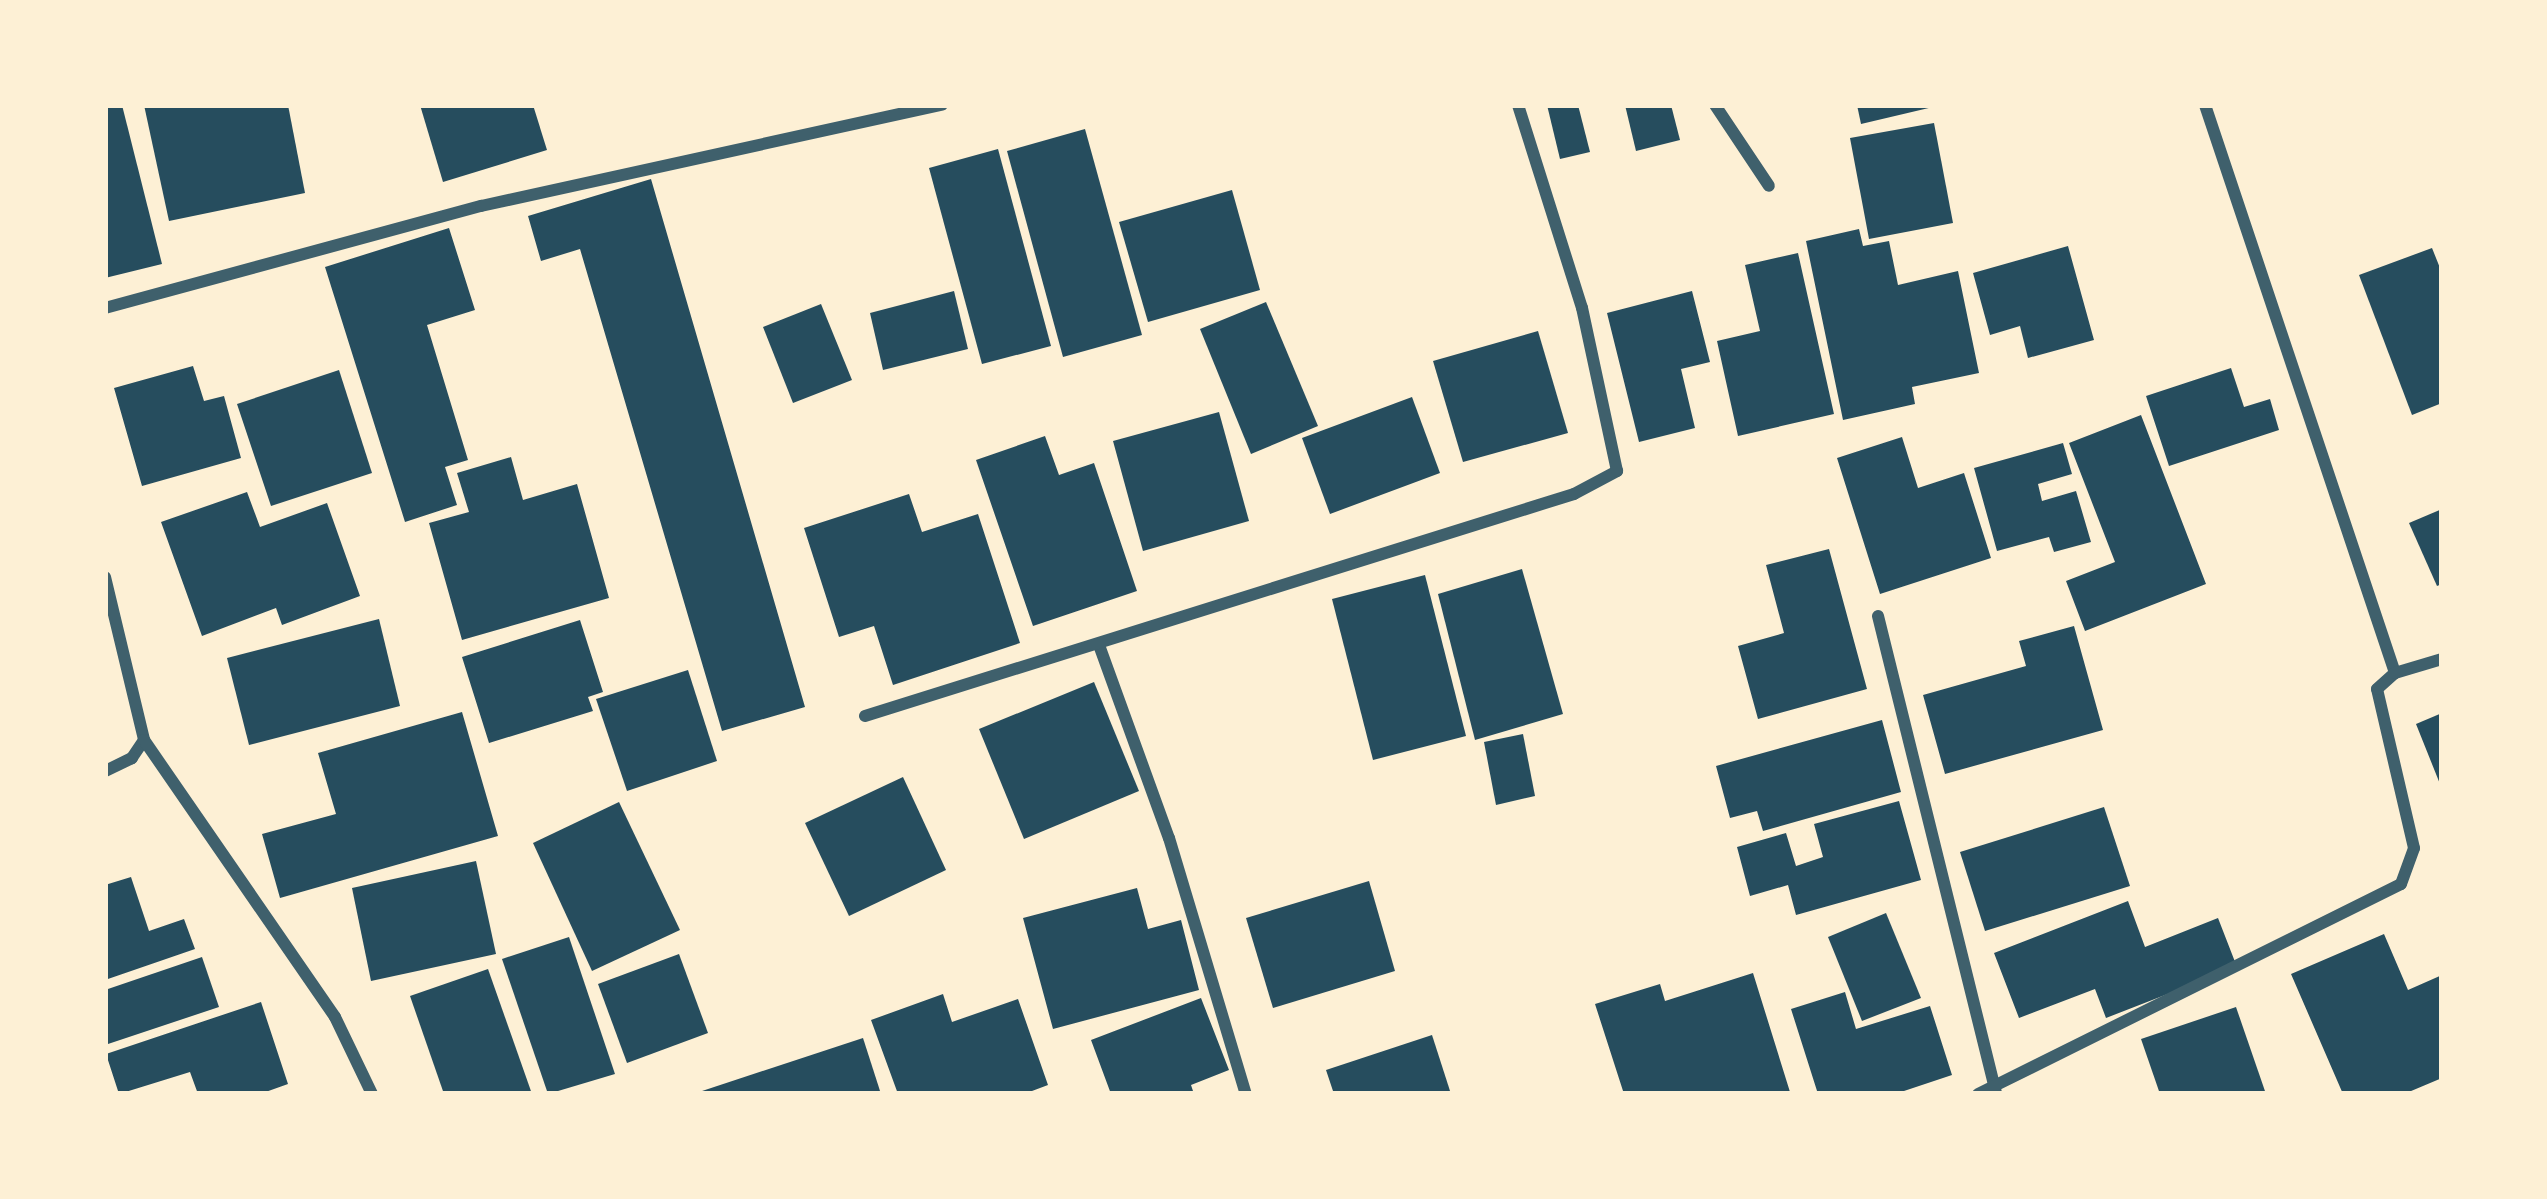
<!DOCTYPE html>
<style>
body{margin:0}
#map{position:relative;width:2547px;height:1199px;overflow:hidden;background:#fdf0d5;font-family:"Varela Round",sans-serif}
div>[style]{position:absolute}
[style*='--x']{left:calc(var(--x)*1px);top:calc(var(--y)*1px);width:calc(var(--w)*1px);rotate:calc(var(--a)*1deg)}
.building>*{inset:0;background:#264d5e}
.minor>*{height:12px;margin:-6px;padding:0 6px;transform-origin:6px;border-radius:6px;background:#3f606c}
span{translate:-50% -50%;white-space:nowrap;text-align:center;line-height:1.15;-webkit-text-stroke:9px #fdf0d5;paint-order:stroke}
.frame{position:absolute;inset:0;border:108px solid #fdf0d5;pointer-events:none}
</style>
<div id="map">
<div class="building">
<div style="clip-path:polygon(105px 105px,122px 105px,162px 264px,105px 278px)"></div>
<div style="clip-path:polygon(144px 105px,288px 105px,305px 193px,169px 221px)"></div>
<div style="clip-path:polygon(420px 105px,533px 105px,547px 150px,443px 182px)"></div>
<div style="clip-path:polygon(1547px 105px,1578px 105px,1590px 152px,1560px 159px)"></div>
<div style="clip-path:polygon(1625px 105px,1671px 105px,1680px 140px,1636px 151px)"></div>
<div style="clip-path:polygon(1857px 105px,1932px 105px,1933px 107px,1861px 124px)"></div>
<div style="clip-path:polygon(1934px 123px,1953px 223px,1869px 239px,1850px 138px)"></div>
<div style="clip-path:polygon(1085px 129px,1142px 335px,1063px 357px,1007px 151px)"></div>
<div style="clip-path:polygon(998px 149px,1051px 346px,982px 364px,929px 168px)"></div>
<div style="clip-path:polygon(651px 179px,805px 707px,722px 731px,580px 249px,541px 261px,528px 216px)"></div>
<div style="clip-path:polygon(1232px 190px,1260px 290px,1148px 322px,1119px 222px)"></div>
<div style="clip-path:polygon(449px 228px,475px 310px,427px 325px,468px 460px,445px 467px,457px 505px,405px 522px,325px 267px)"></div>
<div style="clip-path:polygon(1859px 229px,1863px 246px,1889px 241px,1898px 285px,1958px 271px,1979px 373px,1912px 387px,1915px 404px,1843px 420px,1806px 241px)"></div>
<div style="clip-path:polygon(2068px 246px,2094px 340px,2028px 358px,2020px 326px,1990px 335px,1973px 273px)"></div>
<div style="clip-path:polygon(2432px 248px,2442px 273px,2442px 403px,2412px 415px,2359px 275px)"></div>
<div style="clip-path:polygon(1798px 253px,1834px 414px,1738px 436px,1717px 341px,1760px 331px,1745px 265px)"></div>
<div style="clip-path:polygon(954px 291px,968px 349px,883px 370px,870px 313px)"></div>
<div style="clip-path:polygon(1692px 291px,1710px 362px,1681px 369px,1695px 428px,1639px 442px,1607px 313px)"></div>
<div style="clip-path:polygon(1266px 302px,1318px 426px,1251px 454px,1200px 329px)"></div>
<div style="clip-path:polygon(821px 304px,852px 380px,793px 403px,763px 327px)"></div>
<div style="clip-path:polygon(1538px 331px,1568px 433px,1463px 462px,1433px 361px)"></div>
<div style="clip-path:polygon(193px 366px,204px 401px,224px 396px,241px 458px,142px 486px,114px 388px)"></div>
<div style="clip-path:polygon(2231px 368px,2244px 407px,2270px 399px,2279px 430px,2169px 466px,2146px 396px)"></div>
<div style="clip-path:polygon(339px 370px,372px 473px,271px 506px,237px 404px)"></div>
<div style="clip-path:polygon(1412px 397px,1440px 473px,1330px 514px,1302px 438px)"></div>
<div style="clip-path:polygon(1219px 412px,1249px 521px,1143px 551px,1113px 441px)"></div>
<div style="clip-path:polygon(2141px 415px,2206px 584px,2085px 631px,2066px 581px,2115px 562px,2069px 443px)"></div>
<div style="clip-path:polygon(1045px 436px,1059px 475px,1094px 463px,1137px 591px,1033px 626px,976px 460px)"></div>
<div style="clip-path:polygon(1902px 437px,1918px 488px,1964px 473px,1991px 558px,1880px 594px,1837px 458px)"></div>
<div style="clip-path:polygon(2063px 443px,2072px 474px,2038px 484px,2042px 501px,2076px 491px,2091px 542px,2054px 552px,2049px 537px,1997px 551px,1974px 468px)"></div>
<div style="clip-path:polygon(511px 457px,523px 500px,577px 484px,609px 598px,462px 640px,429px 523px,469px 512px,457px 473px)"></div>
<div style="clip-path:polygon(247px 492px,260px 527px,327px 503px,360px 596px,282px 625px,276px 608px,202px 636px,161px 522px)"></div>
<div style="clip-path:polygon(909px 494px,922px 532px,978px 514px,1020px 643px,893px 685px,874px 626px,839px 637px,804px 528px)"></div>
<div style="clip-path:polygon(2442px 509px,2442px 584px,2437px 586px,2409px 523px)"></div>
<div style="clip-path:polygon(1829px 549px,1867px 689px,1758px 719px,1738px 646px,1784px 633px,1766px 565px)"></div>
<div style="clip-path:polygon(1522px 569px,1563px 714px,1475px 740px,1438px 594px)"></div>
<div style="clip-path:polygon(1425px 575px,1466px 736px,1373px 760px,1332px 599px)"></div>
<div style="clip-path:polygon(379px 619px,400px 706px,249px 745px,227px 658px)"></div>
<div style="clip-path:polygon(580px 620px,603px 692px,588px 697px,593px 711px,489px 743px,462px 657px)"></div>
<div style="clip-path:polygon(2074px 626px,2103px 730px,1945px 774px,1923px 695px,2026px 666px,2019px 641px)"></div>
<div style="clip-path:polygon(688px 670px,717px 761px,627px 791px,596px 699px)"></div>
<div style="clip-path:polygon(1094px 682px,1139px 791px,1024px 839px,979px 729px)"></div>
<div style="clip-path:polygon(462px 712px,498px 836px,280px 898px,262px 834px,336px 814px,318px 753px)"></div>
<div style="clip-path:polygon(2442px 713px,2442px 789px,2416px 724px)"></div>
<div style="clip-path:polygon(1882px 720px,1901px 792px,1763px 831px,1757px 811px,1730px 818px,1716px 766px)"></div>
<div style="clip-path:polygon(1523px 734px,1535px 796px,1496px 805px,1484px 742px)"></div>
<div style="clip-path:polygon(903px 777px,946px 870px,849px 916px,805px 823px)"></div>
<div style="clip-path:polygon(1899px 801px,1921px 880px,1796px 915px,1788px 885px,1750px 896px,1737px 847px,1786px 833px,1796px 866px,1823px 857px,1814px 824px)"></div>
<div style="clip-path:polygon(619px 802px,680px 930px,592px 971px,533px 843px)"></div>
<div style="clip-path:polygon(2104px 807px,2130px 886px,1985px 931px,1960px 852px)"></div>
<div style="clip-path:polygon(476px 861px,496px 954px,371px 981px,352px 888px)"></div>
<div style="clip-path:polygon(131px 877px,149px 931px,184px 919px,195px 949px,105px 980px,105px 885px)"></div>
<div style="clip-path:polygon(1369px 881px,1395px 971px,1273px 1008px,1246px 918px)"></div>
<div style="clip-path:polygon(1137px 888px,1148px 929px,1181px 920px,1199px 990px,1053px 1029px,1023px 918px)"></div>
<div style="clip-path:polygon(2128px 901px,2145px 947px,2218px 918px,2237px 967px,2106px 1018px,2095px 989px,2019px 1018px,1994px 953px)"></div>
<div style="clip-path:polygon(1886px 913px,1921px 998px,1862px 1021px,1828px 937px)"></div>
<div style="clip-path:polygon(2384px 934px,2408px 990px,2442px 975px,2442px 1078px,2404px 1094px,2343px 1094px,2291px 974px)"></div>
<div style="clip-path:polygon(569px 937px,615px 1074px,548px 1094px,502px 959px)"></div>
<div style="clip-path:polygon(679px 954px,708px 1033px,627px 1063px,598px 984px)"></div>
<div style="clip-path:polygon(202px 957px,219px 1007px,105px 1045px,105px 990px)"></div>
<div style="clip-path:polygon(488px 969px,532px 1094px,444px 1094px,410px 996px)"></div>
<div style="clip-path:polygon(1753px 973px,1790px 1092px,1624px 1094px,1595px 1004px,1660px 984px,1665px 1001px)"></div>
<div style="clip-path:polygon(1845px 992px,1856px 1029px,1930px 1006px,1952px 1075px,1895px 1094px,1818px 1094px,1791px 1009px)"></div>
<div style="clip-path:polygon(943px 994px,952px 1022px,1018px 999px,1048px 1085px,1024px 1094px,898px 1094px,871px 1020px)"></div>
<div style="clip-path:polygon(1201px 998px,1229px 1070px,1191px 1085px,1194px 1094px,1111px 1094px,1091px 1040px)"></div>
<div style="clip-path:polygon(261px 1002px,288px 1084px,260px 1094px,198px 1094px,190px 1072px,119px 1094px,106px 1054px)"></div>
<div style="clip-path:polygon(2236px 1007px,2266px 1094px,2160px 1094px,2141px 1039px)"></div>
<div style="clip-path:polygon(1432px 1035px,1451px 1094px,1334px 1094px,1326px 1070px)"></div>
<div style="clip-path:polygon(863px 1038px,881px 1094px,696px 1094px,696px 1093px)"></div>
</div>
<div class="minor">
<div style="--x:1715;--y:105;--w:97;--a:56.3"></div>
<div style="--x:2205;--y:105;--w:599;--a:71.5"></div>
<div style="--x:105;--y:308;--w:390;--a:-15.2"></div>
<div style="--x:481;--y:206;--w:472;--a:-12.4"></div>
<div style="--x:105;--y:577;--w:168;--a:76.5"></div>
<div style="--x:144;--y:740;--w:22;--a:124"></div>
<div style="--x:132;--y:758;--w:30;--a:154"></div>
<div style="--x:1878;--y:616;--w:491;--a:76.1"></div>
<div style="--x:1099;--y:645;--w:205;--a:70.1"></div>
<div style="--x:1169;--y:838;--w:267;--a:73.3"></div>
<div style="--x:865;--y:716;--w:743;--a:-17.39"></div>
<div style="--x:1574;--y:494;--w:49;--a:-28.1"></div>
<div style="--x:1617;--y:471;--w:167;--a:-102.1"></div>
<div style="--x:1582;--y:308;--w:213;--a:-107.5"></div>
<div style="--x:144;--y:740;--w:336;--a:55.4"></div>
<div style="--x:335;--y:1017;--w:85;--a:64.3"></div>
<div style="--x:1978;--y:1094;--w:472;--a:-26.4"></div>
<div style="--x:2401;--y:884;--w:38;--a:-70"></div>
<div style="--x:2414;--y:848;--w:163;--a:-103.1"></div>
<div style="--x:2377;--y:689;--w:24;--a:-42"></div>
<div style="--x:2395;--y:673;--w:49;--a:-16.6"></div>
</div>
<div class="frame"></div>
</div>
